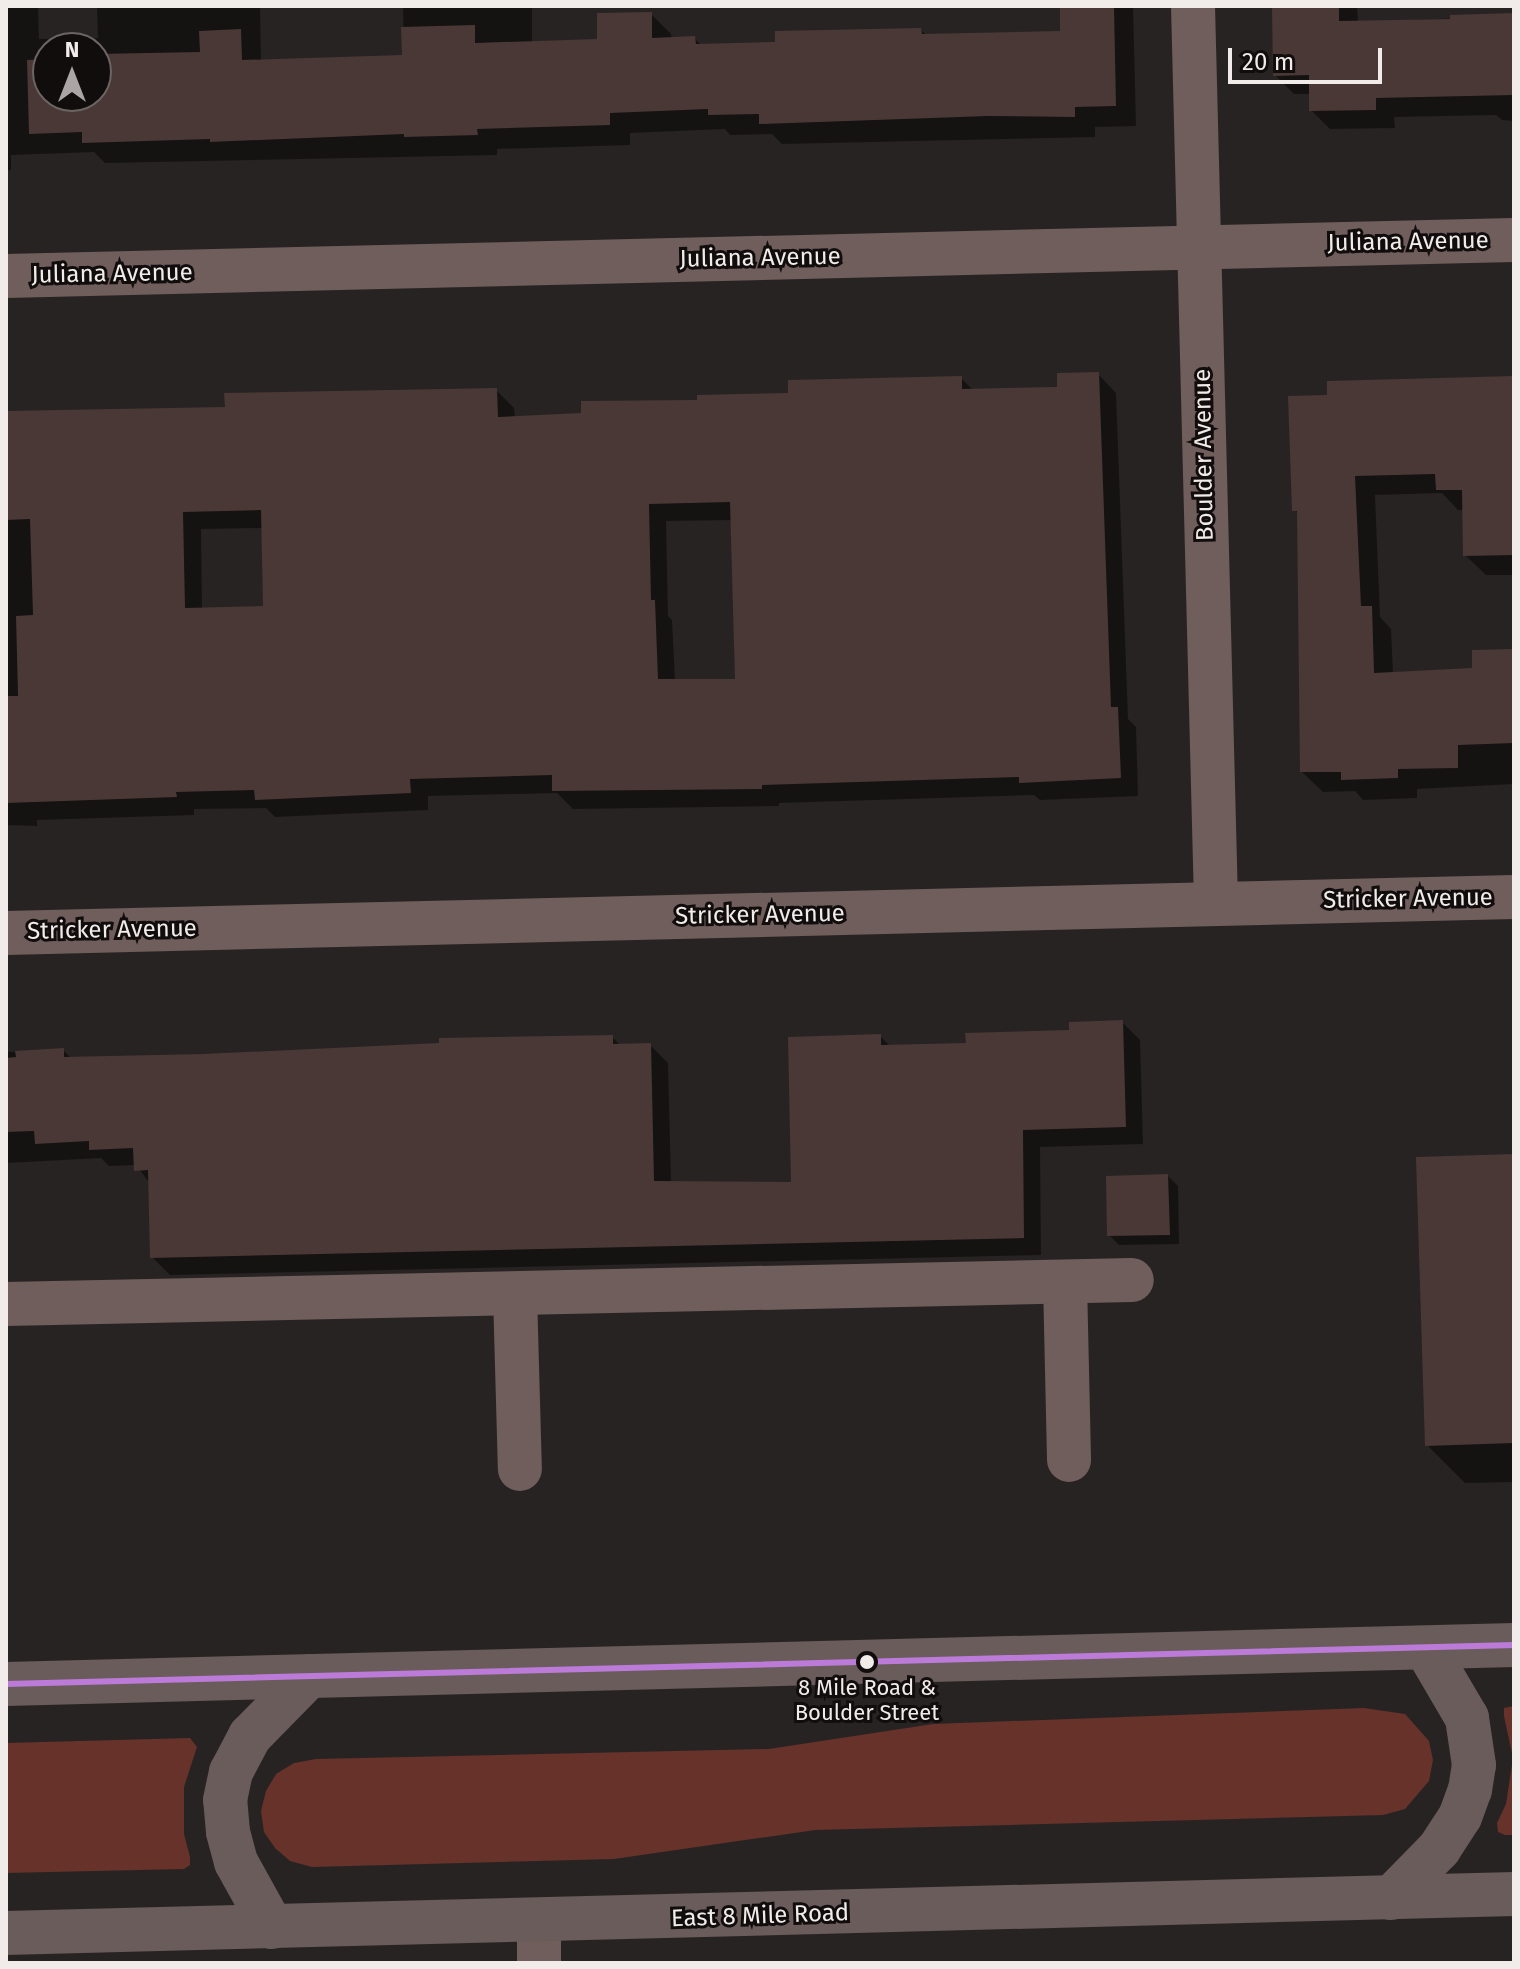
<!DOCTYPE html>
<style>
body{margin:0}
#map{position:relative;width:1520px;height:1969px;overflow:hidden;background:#282323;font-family:"Fira Sans",sans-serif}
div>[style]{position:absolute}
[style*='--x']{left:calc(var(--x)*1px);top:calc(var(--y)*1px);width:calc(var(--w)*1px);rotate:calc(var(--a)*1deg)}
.green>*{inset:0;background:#66322a}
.shadow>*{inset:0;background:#0007}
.building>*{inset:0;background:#4a3836}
.minor>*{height:44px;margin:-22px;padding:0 22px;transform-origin:22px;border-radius:22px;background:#705e5c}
.highway>*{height:44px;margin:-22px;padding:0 22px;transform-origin:22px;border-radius:22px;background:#695c5a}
.bus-1>*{height:6px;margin:-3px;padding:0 3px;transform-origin:3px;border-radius:3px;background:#bd7bd9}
.dots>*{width:22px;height:22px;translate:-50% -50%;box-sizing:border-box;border:4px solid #110d0c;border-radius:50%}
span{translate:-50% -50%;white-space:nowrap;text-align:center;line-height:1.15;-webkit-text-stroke:6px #110d0c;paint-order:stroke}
.bus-label{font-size:22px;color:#f1ebe9}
.street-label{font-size:24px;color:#f1ebe9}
.frame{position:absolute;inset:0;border:8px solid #f1ebe9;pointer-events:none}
.north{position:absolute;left:32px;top:32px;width:80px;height:80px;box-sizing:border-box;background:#110d0c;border:2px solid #6b6664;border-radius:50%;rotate:0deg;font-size:22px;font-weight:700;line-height:32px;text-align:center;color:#f1ebe9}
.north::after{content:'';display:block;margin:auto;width:28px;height:36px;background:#aba5a4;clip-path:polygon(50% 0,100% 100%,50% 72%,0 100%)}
.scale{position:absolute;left:1228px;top:48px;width:154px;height:36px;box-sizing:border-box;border:4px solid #f1ebe9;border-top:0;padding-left:10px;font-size:24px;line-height:28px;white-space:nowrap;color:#f1ebe9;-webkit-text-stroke:6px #110d0c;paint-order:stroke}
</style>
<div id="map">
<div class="green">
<div style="clip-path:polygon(1514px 1706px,1514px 1835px,1505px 1835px,1498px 1832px,1497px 1823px,1506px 1804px,1513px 1758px,1504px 1716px,1504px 1708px)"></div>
<div style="clip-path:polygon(1364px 1708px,1405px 1714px,1429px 1741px,1433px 1760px,1429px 1781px,1405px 1809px,1383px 1815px,815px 1830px,614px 1859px,312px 1867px,290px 1861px,275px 1848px,264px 1832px,261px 1811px,266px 1791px,276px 1774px,294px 1763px,316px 1759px,769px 1749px,933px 1724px)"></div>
<div style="clip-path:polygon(190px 1738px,197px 1747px,184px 1787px,184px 1834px,190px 1857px,190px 1865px,184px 1869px,6px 1873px,6px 1743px)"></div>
</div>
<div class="shadow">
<div style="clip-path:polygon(evenodd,6px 6px,38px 6px,39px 39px,98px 38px,97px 6px,260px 6px,261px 61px,404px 57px,403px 6px,532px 6px,532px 43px,599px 41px,651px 14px,671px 34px,672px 39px,694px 38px,702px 46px,777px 44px,921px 30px,927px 36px,1062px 33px,1062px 6px,1133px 6px,1136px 126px,1095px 127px,1095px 137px,782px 144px,772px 134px,730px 135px,725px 129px,630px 133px,630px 145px,497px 149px,497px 155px,105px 163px,94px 152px,11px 155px,11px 170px,6px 170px,6px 6px,48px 48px,96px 48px,96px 96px,48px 96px,48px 48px)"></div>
<div style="clip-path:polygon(1274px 6px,1357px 6px,1358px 22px,1514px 16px,1514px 121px,1502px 120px,1496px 115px,1394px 117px,1395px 128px,1330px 129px,1311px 110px,1311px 94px,1294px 94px,1275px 75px)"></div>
<div style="clip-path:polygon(evenodd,1098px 374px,1116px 393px,1128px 719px,1136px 727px,1138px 796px,1040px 800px,1034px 795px,779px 803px,779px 806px,573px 809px,557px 793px,428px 796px,428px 810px,275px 817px,266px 808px,194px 809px,194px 815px,37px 820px,37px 826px,6px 825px,6px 415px,227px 409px,496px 390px,514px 408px,515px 418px,583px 415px,961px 378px,974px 391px,1059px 389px,1098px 374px,733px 520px,737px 681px,675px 681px,672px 620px,668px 616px,666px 521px,733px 520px,1098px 374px,263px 528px,265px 608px,202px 610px,201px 529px,263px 528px)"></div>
<div style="clip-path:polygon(1514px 378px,1514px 575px,1486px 575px,1465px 555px,1464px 510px,1458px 510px,1442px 493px,1375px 495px,1380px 617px,1391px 629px,1393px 674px,1474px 670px,1514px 651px,1514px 784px,1417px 789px,1417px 798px,1363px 800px,1355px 791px,1323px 792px,1302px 772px,1299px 514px,1294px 510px,1329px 397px)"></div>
<div style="clip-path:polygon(1122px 1022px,1140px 1040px,1143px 1144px,1040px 1147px,1041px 1255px,170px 1275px,152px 1257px,151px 1185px,136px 1165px,109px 1166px,101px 1158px,6px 1163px,6px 1052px,63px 1050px,72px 1059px,204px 1056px,612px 1037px,621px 1046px,650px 1045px,668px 1063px,671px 1183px,793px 1184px,880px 1036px,891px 1047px,968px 1045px)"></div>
<div style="clip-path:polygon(1514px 1156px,1514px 1482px,1465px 1483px,1427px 1445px)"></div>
<div style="clip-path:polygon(1168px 1176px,1178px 1186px,1179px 1244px,1119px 1245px,1109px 1235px)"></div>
</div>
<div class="building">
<div style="clip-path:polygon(1060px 6px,1114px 6px,1116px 106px,1075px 107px,1075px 117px,988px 116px,759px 124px,759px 114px,708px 115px,708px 109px,610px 113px,610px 125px,477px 129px,478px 135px,404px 137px,404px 134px,210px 142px,210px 139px,82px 143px,82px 132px,29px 134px,27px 60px,48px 59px,48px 96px,96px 96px,96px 54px,200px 52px,199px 31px,241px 29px,242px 60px,402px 55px,401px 27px,475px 25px,475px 43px,597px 39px,597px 13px,652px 12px,652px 38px,695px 36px,696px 44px,775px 42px,775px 31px,921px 28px,922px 34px,1060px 31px)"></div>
<div style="clip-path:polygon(1272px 6px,1339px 6px,1339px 21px,1450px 19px,1450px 15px,1514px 13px,1514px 95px,1376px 98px,1376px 110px,1309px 111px,1309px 75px,1273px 76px)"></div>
<div style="clip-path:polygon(evenodd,1099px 372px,1111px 707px,1118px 707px,1121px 778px,1019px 783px,1019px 777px,762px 785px,762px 789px,552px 791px,552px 775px,410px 779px,411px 793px,255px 800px,254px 790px,176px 792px,177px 797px,6px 803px,6px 696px,18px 696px,16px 616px,33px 615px,30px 519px,6px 520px,6px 411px,225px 407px,224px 393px,497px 388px,498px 417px,581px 413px,581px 401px,697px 400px,697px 395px,788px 393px,788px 380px,962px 376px,962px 389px,1057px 387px,1057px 373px,1099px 372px,730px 502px,735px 679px,658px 679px,655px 600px,651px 600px,649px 504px,730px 502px,1099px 372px,261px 510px,263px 606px,185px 608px,183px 512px,261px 510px)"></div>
<div style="clip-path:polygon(1514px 376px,1514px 555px,1463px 556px,1462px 490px,1436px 490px,1435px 474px,1355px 476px,1361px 606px,1372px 606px,1374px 673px,1472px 668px,1472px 650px,1514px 649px,1514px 743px,1458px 745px,1458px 768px,1398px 769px,1398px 778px,1341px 780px,1341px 772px,1300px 772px,1297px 511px,1292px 511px,1288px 396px,1327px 395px,1327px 381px)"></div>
<div style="clip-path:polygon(1123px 1020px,1126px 1127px,1023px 1130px,1024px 1238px,150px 1258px,148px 1170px,134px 1171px,133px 1148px,89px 1150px,89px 1141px,35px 1144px,34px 1131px,6px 1132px,6px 1058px,16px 1057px,15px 1051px,64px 1048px,64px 1057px,204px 1054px,439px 1043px,439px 1038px,613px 1035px,613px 1044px,651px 1043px,654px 1181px,791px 1182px,788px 1037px,881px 1034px,881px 1045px,966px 1043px,965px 1033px,1069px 1030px,1069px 1022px)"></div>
<div style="clip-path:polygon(1514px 1154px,1514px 1443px,1425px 1446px,1416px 1157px)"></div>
<div style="clip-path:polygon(1168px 1174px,1170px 1235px,1107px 1236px,1106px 1176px)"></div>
</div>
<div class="minor">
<div style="--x:1193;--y:6;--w:898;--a:88.53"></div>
<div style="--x:6;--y:276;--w:1508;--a:-1.37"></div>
<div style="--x:6;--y:933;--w:1508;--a:-1.37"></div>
<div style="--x:1065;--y:1282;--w:178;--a:88.7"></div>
<div style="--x:515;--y:1294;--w:175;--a:88.4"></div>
<div style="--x:6;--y:1304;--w:1126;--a:-1.22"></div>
<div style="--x:539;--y:1921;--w:42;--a:90"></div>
</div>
<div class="highway">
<div style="--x:6;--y:1684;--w:1509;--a:-1.48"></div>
<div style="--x:1391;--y:1898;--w:69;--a:-45.6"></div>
<div style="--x:1439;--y:1849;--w:38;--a:-57"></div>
<div style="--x:1460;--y:1817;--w:29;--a:-70"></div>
<div style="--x:1470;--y:1790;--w:25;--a:-81"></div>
<div style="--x:1474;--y:1765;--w:48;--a:-98.5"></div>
<div style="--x:1467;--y:1718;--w:81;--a:-120.4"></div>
<div style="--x:272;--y:1927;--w:74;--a:-119"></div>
<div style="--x:236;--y:1862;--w:31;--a:-105"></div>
<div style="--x:228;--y:1832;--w:32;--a:-95"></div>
<div style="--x:225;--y:1800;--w:29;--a:-78"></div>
<div style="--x:231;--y:1772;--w:41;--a:-62.2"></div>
<div style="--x:250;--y:1736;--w:84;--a:-45.5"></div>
<div style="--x:6;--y:1933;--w:1509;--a:-1.48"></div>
</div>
<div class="bus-1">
<div style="--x:6;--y:1684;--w:1509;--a:-1.48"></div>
</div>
<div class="dots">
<div style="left:867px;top:1662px;background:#f1ebe9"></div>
</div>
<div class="bus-label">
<span style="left:867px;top:1700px">8 Mile Road &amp;<br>Boulder Street</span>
</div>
<div class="street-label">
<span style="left:1408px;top:242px;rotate:-1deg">Juliana Avenue</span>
<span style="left:760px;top:258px;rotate:-1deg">Juliana Avenue</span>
<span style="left:112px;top:274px;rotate:-1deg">Juliana Avenue</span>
<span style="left:1204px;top:455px;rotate:-91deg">Boulder Avenue</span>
<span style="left:1408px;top:899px;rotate:-1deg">Stricker Avenue</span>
<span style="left:760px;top:915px;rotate:-1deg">Stricker Avenue</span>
<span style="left:112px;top:930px;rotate:-1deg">Stricker Avenue</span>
<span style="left:760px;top:1916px;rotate:-2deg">East 8 Mile Road</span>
</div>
<div class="frame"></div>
<div class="north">N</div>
<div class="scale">20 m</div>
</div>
